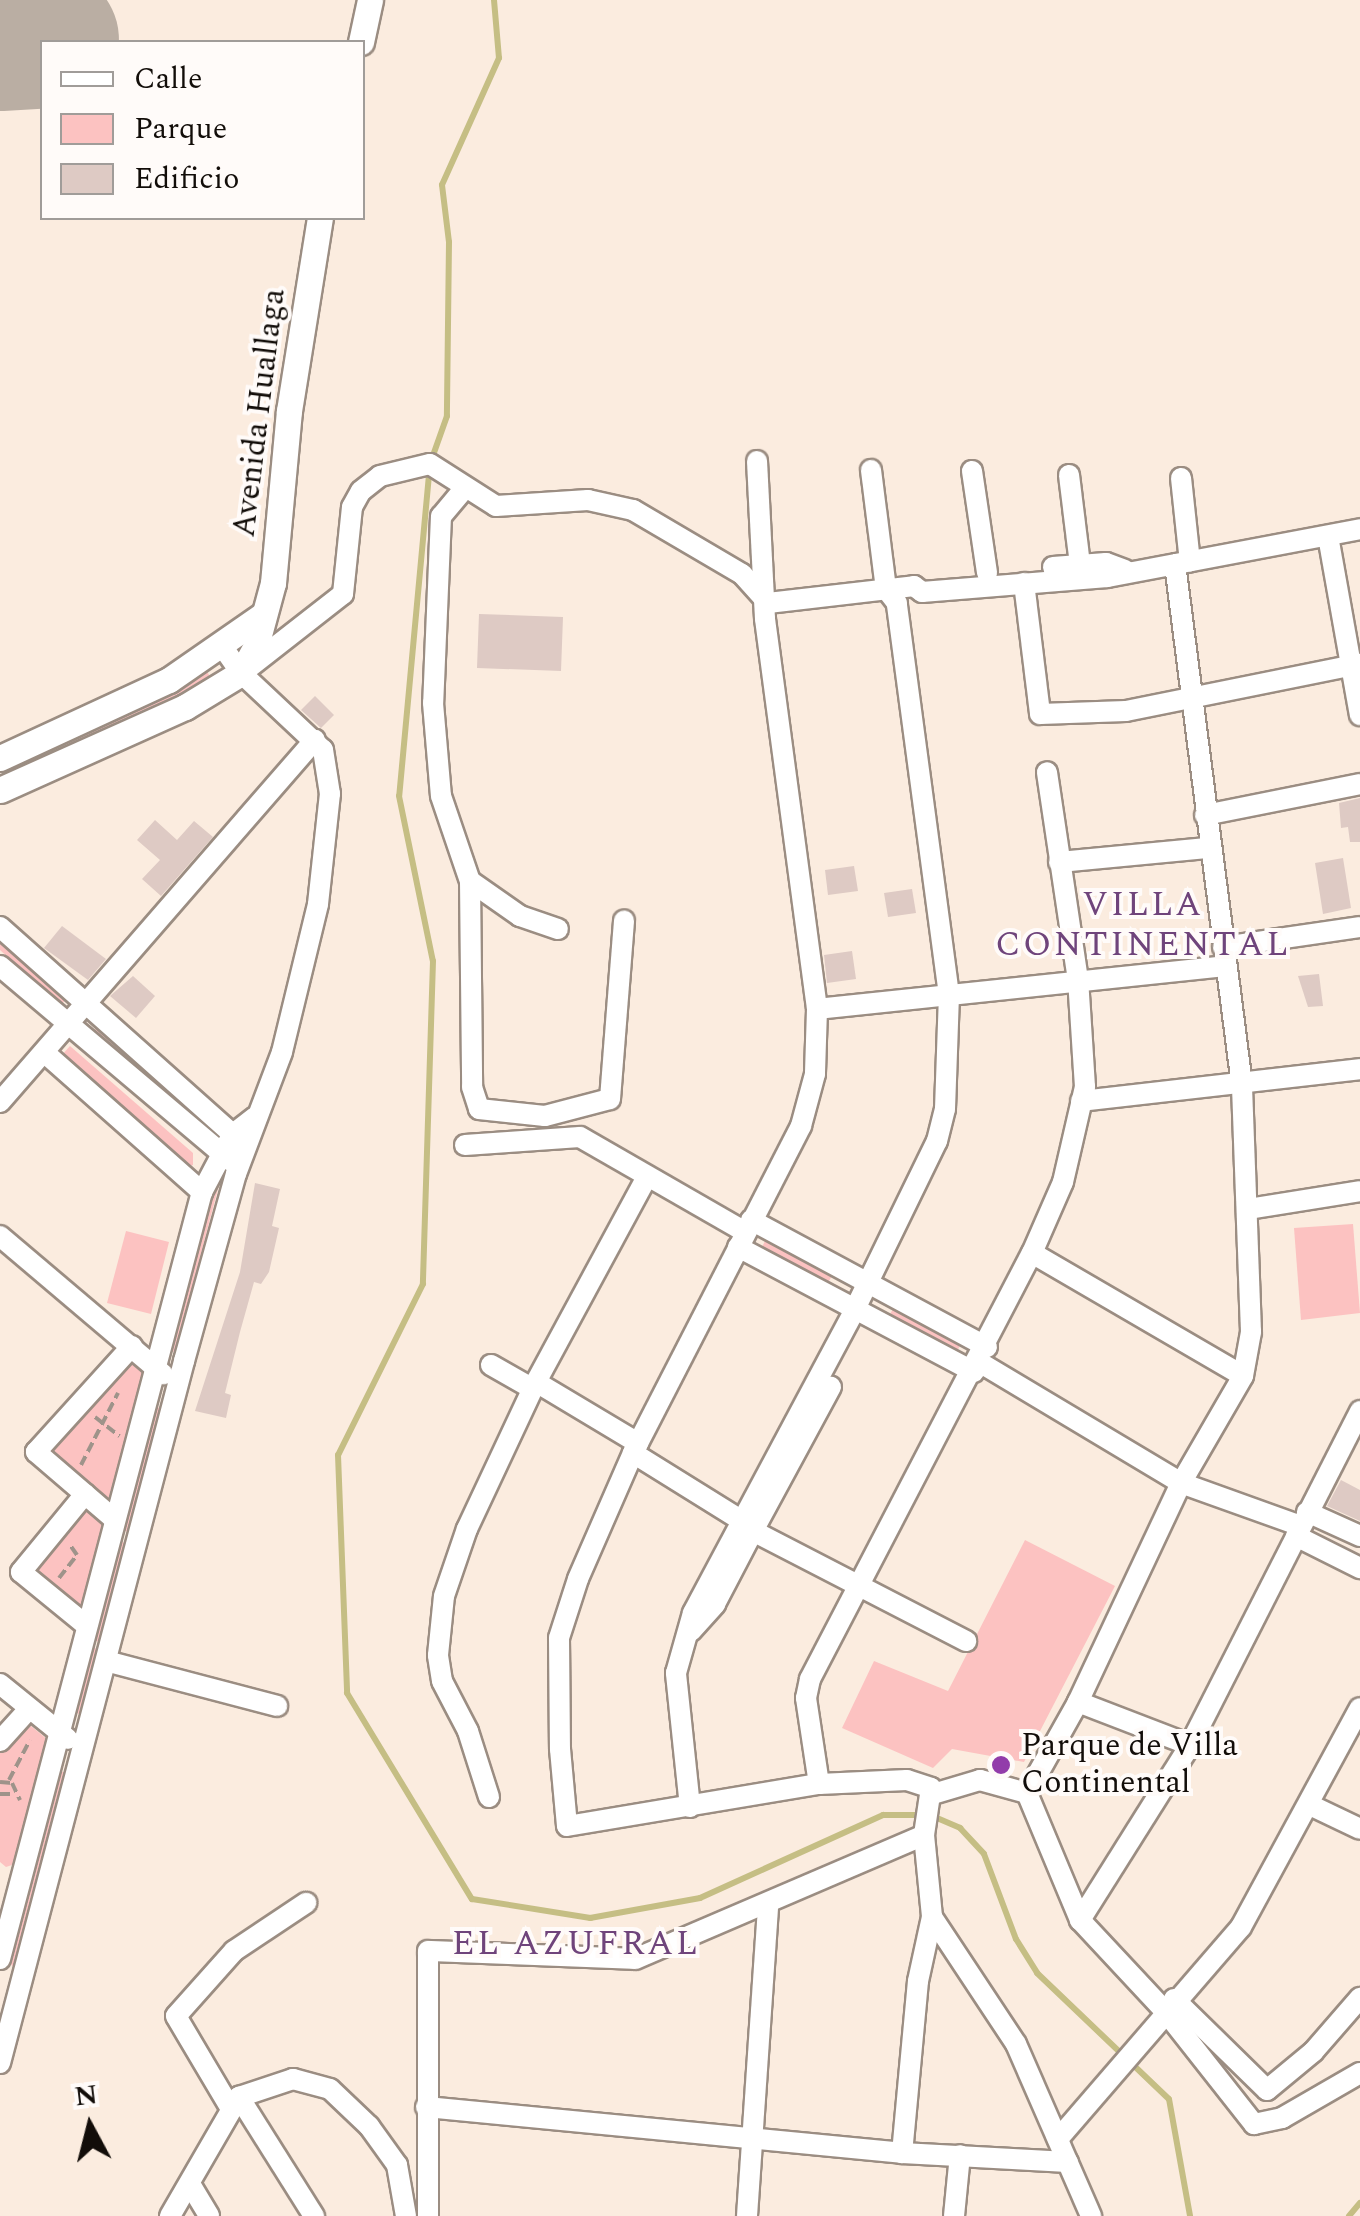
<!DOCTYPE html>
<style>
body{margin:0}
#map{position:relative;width:1360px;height:2216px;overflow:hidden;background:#fbecdf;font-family:Spectral,serif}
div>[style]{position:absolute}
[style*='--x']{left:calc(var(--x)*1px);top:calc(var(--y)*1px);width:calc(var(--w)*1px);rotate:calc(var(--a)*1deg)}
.green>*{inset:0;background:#fcc2c1}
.stream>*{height:6px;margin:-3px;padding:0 3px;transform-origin:3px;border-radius:3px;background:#c5be84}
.runway>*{height:138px;margin:-69px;padding:0 69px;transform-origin:69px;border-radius:69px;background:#baaea3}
.building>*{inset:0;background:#decac4}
.path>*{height:4px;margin-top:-2px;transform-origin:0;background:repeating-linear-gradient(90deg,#9e938a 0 10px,transparent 0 15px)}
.roads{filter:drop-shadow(2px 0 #9b8d82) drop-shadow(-2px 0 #9b8d82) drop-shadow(0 2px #9b8d82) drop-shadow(0 -2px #9b8d82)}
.minor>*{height:20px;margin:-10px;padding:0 10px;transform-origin:10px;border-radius:10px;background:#fff}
.major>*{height:25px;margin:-12.5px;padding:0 12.5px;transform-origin:12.5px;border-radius:12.5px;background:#fff}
.dots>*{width:28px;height:28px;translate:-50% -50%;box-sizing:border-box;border:5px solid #fffbf9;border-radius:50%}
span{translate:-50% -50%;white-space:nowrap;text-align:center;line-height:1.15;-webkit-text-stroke:8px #fffbf9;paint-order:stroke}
.street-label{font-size:32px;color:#120d09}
.poi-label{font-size:32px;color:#120d09}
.left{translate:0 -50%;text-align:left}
.neighbourhood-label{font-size:35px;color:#6f447b;letter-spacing:2.5px}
.legend{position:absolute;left:40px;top:40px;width:325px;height:180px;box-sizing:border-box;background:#fffbf9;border:2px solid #a09c99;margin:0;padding:12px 18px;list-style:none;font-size:30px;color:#120d09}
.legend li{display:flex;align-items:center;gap:20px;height:50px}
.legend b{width:50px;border:2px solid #a09c99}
.north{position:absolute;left:40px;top:2076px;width:100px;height:100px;-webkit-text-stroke:8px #fffbf9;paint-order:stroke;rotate:353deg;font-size:28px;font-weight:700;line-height:40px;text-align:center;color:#120d09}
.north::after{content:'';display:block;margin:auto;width:35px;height:45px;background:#120d09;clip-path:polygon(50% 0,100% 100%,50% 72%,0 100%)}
</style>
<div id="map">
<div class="green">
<div style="clip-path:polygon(205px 667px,210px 677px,177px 699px,71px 748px,66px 737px)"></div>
<div style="clip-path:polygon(0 940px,66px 999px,61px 1005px,0 950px)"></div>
<div style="clip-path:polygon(97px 1027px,196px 1111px,192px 1116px,93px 1032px)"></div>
<div style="clip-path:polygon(70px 1046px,193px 1153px,193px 1165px,185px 1168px,60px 1057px)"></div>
<div style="clip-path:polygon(212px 1183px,219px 1185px,175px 1352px,168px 1350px)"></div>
<div style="clip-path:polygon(1353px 1224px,1360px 1313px,1301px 1320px,1294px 1228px)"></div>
<div style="clip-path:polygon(126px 1231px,169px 1242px,151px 1314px,107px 1303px)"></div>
<div style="clip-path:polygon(766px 1239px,832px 1276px,827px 1284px,762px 1247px)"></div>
<div style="clip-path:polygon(894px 1307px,961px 1344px,956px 1353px,889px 1316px)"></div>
<div style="clip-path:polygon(128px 1360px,143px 1373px,108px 1501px,47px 1454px)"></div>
<div style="clip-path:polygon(155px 1404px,161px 1410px,129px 1532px,120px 1530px)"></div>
<div style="clip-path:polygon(86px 1508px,104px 1523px,84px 1605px,73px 1609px,30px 1573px)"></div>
<div style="clip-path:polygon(1025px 1540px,1115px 1586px,1024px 1762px,952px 1749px,933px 1768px,842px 1728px,874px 1661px,948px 1691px)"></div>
<div style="clip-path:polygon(117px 1541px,126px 1543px,100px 1642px,92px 1640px)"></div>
<div style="clip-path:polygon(90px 1647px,98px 1649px,81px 1715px,73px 1711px)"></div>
<div style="clip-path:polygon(25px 1721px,48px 1740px,15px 1864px,6px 1867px,0 1862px,0 1749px)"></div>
<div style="clip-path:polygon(58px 1770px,66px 1773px,14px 1968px,9px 1962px)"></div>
</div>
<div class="stream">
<div style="--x:494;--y:0;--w:58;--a:85.1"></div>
<div style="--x:499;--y:58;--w:139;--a:114.2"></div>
<div style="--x:442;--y:185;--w:57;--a:83"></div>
<div style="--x:449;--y:242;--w:174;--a:90.7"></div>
<div style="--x:447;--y:416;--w:51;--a:109.5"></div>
<div style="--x:430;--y:464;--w:333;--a:95.3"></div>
<div style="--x:399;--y:796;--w:168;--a:78.4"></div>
<div style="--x:433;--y:961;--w:323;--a:91.8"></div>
<div style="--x:423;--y:1284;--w:191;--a:116.4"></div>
<div style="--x:338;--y:1455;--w:238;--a:87.8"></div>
<div style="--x:347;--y:1693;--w:241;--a:58.8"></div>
<div style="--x:472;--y:1899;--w:120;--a:9.1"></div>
<div style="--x:590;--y:1918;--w:112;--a:-10.3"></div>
<div style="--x:700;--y:1898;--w:201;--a:-24.4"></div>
<div style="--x:883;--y:1815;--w:47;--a:0"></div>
<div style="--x:930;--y:1815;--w:33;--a:23"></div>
<div style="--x:960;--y:1828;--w:35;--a:47"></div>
<div style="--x:984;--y:1854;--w:91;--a:69.4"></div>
<div style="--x:1016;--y:1939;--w:40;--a:58"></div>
<div style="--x:1037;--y:1973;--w:182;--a:43.7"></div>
<div style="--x:1169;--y:2099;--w:119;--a:79.8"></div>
<div style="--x:1349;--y:2216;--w:17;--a:-50"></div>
</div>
<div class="runway">
<div style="--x:0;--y:42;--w:50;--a:-3.4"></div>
</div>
<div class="building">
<div style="clip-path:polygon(479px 614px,563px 617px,561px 671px,477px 668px)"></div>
<div style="clip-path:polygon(315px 696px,334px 715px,321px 728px,301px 710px)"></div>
<div style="clip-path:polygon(1360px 798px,1360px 842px,1350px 842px,1348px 827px,1341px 828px,1339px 803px)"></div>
<div style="clip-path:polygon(155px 820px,177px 840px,194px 821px,213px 837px,161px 896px,142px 879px,160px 860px,137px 840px)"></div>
<div style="clip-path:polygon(1343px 858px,1351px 908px,1323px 914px,1315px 863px)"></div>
<div style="clip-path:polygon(854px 866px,858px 891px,828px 895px,825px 870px)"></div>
<div style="clip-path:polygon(912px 889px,916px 913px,888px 917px,884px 893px)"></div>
<div style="clip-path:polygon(62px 926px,106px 959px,88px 980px,44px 948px)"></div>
<div style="clip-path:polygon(852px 951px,856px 979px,827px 983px,824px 955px)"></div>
<div style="clip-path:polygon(1319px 974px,1323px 1006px,1308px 1007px,1298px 976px)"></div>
<div style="clip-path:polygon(133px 976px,155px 996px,136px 1018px,110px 996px)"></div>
<div style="clip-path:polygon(255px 1183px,280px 1189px,272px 1226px,279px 1228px,269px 1272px,261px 1284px,254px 1282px,240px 1332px,225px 1393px,231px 1395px,226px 1418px,195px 1411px,240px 1272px)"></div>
<div style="clip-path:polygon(1341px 1480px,1360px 1490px,1360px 1521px,1327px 1506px)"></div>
</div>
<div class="path">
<div style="--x:95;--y:1417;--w:31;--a:38"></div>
<div style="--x:81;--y:1465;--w:81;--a:-62.8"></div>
<div style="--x:59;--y:1578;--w:29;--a:-52"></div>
<div style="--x:77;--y:1555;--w:12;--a:-125"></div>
<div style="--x:9;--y:1780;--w:45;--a:-62.3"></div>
<div style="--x:0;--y:1782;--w:12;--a:5"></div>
<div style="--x:12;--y:1783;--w:19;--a:65"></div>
<div style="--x:0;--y:1794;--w:12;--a:0"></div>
</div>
<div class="roads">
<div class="minor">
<div style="--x:757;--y:461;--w:158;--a:87.1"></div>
<div style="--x:765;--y:619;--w:393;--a:82.4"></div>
<div style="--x:817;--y:1009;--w:65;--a:91.8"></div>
<div style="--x:815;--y:1074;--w:54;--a:105.1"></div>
<div style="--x:801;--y:1126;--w:368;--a:117.2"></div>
<div style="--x:633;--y:1453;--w:137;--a:113.6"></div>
<div style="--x:578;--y:1579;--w:62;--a:107.9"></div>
<div style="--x:559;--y:1638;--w:111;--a:89.5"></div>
<div style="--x:560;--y:1749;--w:77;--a:84.8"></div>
<div style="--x:567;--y:1826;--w:255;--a:-9.5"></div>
<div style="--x:819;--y:1784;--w:88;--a:-2.6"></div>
<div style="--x:907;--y:1780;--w:25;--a:18"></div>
<div style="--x:931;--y:1788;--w:48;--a:98.5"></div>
<div style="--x:924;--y:1835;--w:82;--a:84.4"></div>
<div style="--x:932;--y:1917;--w:66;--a:102.3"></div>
<div style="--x:918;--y:1981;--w:173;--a:95.3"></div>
<div style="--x:972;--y:471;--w:103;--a:81.6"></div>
<div style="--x:1069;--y:475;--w:91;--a:83"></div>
<div style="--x:1181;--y:478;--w:84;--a:83.9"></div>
<div style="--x:464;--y:489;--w:35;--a:130"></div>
<div style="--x:441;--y:516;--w:187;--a:92.4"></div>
<div style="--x:433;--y:703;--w:93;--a:85.1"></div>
<div style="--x:441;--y:796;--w:90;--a:71.2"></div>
<div style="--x:470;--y:881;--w:206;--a:89.4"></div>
<div style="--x:472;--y:1087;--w:23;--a:72"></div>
<div style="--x:479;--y:1109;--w:66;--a:6.1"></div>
<div style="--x:545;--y:1116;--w:67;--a:-14.7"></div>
<div style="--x:610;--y:1099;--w:179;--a:-85.5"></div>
<div style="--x:1328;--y:536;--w:182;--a:79.9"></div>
<div style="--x:1053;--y:567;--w:53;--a:-4.3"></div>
<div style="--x:1106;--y:563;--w:20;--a:20"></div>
<div style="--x:1024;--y:583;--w:132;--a:83"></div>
<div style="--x:1040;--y:714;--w:86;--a:-2"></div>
<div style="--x:1126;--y:711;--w:239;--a:-11.4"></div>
<div style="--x:768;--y:603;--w:147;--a:-6.6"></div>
<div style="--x:914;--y:586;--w:10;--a:37"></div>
<div style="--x:922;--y:592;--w:186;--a:-4.6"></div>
<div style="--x:1107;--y:577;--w:258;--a:-10.7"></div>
<div style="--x:247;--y:669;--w:122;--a:-38"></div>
<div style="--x:343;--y:594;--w:87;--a:-84.1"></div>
<div style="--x:352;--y:507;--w:18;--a:-61"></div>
<div style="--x:361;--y:491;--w:24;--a:-38"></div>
<div style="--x:380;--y:476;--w:51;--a:-13.5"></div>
<div style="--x:430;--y:464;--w:78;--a:32.5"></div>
<div style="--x:496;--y:506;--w:92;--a:-3.7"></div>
<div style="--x:588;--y:500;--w:46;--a:12.5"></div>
<div style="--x:633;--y:510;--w:126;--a:30.4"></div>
<div style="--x:742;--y:574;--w:39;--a:48"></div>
<div style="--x:1205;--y:815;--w:158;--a:-11.3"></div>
<div style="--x:1059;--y:862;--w:149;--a:-5.4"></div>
<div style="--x:470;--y:881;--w:61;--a:35"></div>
<div style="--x:520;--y:916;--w:40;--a:18.9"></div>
<div style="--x:0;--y:927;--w:323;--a:41.7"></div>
<div style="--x:1223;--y:947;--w:138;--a:-8.3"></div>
<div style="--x:0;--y:966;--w:302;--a:40.2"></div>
<div style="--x:817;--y:1009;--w:410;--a:-6"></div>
<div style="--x:45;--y:1053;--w:210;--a:41.5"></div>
<div style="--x:1081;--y:1101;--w:281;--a:-6.5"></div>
<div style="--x:0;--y:1102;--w:480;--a:-49"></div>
<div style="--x:465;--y:1145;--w:115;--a:-4"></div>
<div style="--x:580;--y:1137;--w:190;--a:29.9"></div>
<div style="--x:1248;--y:1209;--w:113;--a:-9.1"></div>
<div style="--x:751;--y:1220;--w:268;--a:28.3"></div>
<div style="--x:0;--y:1236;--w:214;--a:40.3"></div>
<div style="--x:738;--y:1247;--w:267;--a:27.9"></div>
<div style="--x:1032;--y:1253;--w:244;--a:30.2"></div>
<div style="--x:979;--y:1362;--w:235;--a:30.9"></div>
<div style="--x:1181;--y:1483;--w:127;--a:19.7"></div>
<div style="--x:491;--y:1365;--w:48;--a:29.7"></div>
<div style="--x:536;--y:1382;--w:119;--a:30.9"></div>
<div style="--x:633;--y:1453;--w:125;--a:31.9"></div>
<div style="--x:85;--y:1494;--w:101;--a:129.4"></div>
<div style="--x:21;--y:1572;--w:85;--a:39.3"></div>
<div style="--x:1307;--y:1512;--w:58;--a:24.4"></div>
<div style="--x:114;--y:1519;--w:103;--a:-139.3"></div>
<div style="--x:36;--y:1452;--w:143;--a:-47.8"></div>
<div style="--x:753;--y:1531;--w:164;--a:-61.6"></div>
<div style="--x:1296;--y:1536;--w:72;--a:26.6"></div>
<div style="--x:691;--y:1631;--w:36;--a:-48"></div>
<div style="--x:715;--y:1604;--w:82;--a:-62.5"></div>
<div style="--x:753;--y:1531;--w:240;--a:27.3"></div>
<div style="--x:106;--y:1661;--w:177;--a:14.7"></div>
<div style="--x:0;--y:1684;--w:87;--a:39"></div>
<div style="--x:1078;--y:1702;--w:120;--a:21"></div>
<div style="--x:0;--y:1741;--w:42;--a:-47.9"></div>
<div style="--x:819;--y:1784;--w:87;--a:-98.6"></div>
<div style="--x:806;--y:1698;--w:19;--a:-78"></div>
<div style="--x:810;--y:1679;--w:480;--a:-62.5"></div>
<div style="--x:1032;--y:1253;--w:77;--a:-66.4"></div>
<div style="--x:1063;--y:1182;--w:98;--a:-77"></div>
<div style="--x:1085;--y:1087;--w:107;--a:-93.7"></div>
<div style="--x:1078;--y:980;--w:210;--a:-98.5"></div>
<div style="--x:1027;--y:1793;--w:104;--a:-60.7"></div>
<div style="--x:1078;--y:1702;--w:242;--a:-64.8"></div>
<div style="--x:1181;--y:1483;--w:124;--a:-59.9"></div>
<div style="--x:1243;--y:1376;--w:45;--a:-79.7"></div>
<div style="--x:1251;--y:1332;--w:247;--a:-92.1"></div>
<div style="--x:1242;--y:1085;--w:525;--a:-97.33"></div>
<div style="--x:933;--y:1794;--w:49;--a:-16.6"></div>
<div style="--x:980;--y:1780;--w:49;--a:15.5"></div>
<div style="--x:1027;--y:1793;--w:138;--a:67.3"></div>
<div style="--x:1080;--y:1920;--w:125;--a:47"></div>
<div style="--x:1165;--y:2011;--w:144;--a:51.8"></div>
<div style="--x:1254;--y:2124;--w:29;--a:-12"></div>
<div style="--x:1282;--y:2118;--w:90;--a:-30"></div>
<div style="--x:489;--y:1797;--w:69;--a:-107.7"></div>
<div style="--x:468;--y:1731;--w:56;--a:-117.5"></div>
<div style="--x:442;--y:1681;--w:26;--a:-99"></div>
<div style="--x:438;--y:1655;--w:59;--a:-84.2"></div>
<div style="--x:444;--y:1596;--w:71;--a:-71.1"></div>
<div style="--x:467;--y:1529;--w:162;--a:-64.9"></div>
<div style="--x:536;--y:1382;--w:233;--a:-61.6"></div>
<div style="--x:1310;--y:1805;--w:55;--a:25.6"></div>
<div style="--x:690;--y:1807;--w:135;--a:-96"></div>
<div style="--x:676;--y:1673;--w:62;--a:-74.2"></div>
<div style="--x:693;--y:1613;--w:342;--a:-61.9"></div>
<div style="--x:854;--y:1311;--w:189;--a:-64"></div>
<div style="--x:937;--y:1141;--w:33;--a:-76"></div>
<div style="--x:945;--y:1109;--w:114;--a:-88"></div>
<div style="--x:949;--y:995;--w:395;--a:-97.6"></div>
<div style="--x:897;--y:603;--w:18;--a:-128"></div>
<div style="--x:886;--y:589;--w:120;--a:-97.2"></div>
<div style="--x:932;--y:1917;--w:152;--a:56.5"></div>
<div style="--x:1016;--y:2044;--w:188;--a:66.4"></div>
<div style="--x:1080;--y:1920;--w:207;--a:-57.8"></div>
<div style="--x:1190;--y:1745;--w:375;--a:-63"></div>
<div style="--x:0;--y:1959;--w:793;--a:-75.25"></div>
<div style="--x:202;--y:1192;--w:64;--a:-62.2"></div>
<div style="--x:232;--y:1135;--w:29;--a:-38"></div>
<div style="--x:1174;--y:1999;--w:130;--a:44.4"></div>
<div style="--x:1267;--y:2090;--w:60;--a:-39.6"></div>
<div style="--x:1313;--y:2052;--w:72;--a:-49"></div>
<div style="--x:0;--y:2063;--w:726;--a:-75.31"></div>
<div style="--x:184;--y:1361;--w:194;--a:-74.5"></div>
<div style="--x:236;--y:1174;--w:130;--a:-69.3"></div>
<div style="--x:282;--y:1052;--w:152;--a:-76.3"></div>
<div style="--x:318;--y:904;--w:111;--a:-83.8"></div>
<div style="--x:330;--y:794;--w:45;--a:-99"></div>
<div style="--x:323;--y:750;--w:112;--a:-136.8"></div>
<div style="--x:241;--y:673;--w:33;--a:-125"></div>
<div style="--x:239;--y:2097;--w:141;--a:57.8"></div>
<div style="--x:426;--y:2107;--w:478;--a:5.5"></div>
<div style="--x:902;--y:2153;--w:166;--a:3.1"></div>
<div style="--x:231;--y:2109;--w:108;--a:-120.6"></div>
<div style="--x:176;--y:2016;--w:87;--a:-48.3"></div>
<div style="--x:234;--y:1951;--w:87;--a:-33.7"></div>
<div style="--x:1058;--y:2139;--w:280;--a:-49.2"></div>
<div style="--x:1241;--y:1927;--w:249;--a:-61.5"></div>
<div style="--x:190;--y:2184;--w:37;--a:59"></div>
<div style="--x:170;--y:2216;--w:138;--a:-59.9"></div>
<div style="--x:239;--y:2097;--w:57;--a:-18.4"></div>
<div style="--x:293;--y:2079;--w:38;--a:15"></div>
<div style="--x:330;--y:2089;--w:54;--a:43.5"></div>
<div style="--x:369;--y:2126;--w:48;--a:54.3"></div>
<div style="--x:397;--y:2165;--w:52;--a:80"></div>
<div style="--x:428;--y:2216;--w:265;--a:-90"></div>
<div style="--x:428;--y:1951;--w:207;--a:2.2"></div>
<div style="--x:635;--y:1959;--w:314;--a:-23.2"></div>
<div style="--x:747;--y:2216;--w:310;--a:-86.1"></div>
<div style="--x:954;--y:2216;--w:61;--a:-84.4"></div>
</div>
<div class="major">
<div style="--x:361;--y:42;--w:43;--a:-77.9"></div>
<div style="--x:0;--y:758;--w:186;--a:-24.8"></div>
<div style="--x:169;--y:680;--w:114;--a:-34.7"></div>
<div style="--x:0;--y:790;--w:203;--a:-24.2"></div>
<div style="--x:185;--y:707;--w:66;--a:-31.3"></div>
<div style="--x:241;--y:673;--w:31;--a:-61"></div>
<div style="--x:256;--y:646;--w:65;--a:-74.9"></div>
<div style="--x:273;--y:583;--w:173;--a:-84.7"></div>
<div style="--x:289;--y:411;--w:195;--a:-80.9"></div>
</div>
</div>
<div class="dots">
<div style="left:1001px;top:1765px;background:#923caa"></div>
</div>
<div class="street-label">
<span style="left:260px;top:413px;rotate:-83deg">Avenida Huallaga</span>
</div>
<div class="poi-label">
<span class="left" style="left:1021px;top:1765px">Parque de Villa<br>Continental</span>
</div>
<div class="neighbourhood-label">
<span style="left:1143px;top:925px">VILLA<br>CONTINENTAL</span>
<span style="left:576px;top:1944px">EL AZUFRAL</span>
</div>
<ul class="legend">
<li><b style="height:12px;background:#fff"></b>Calle</li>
<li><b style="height:28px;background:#fcc2c1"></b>Parque</li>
<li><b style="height:28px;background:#decac4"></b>Edificio</li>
</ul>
<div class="north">N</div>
</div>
